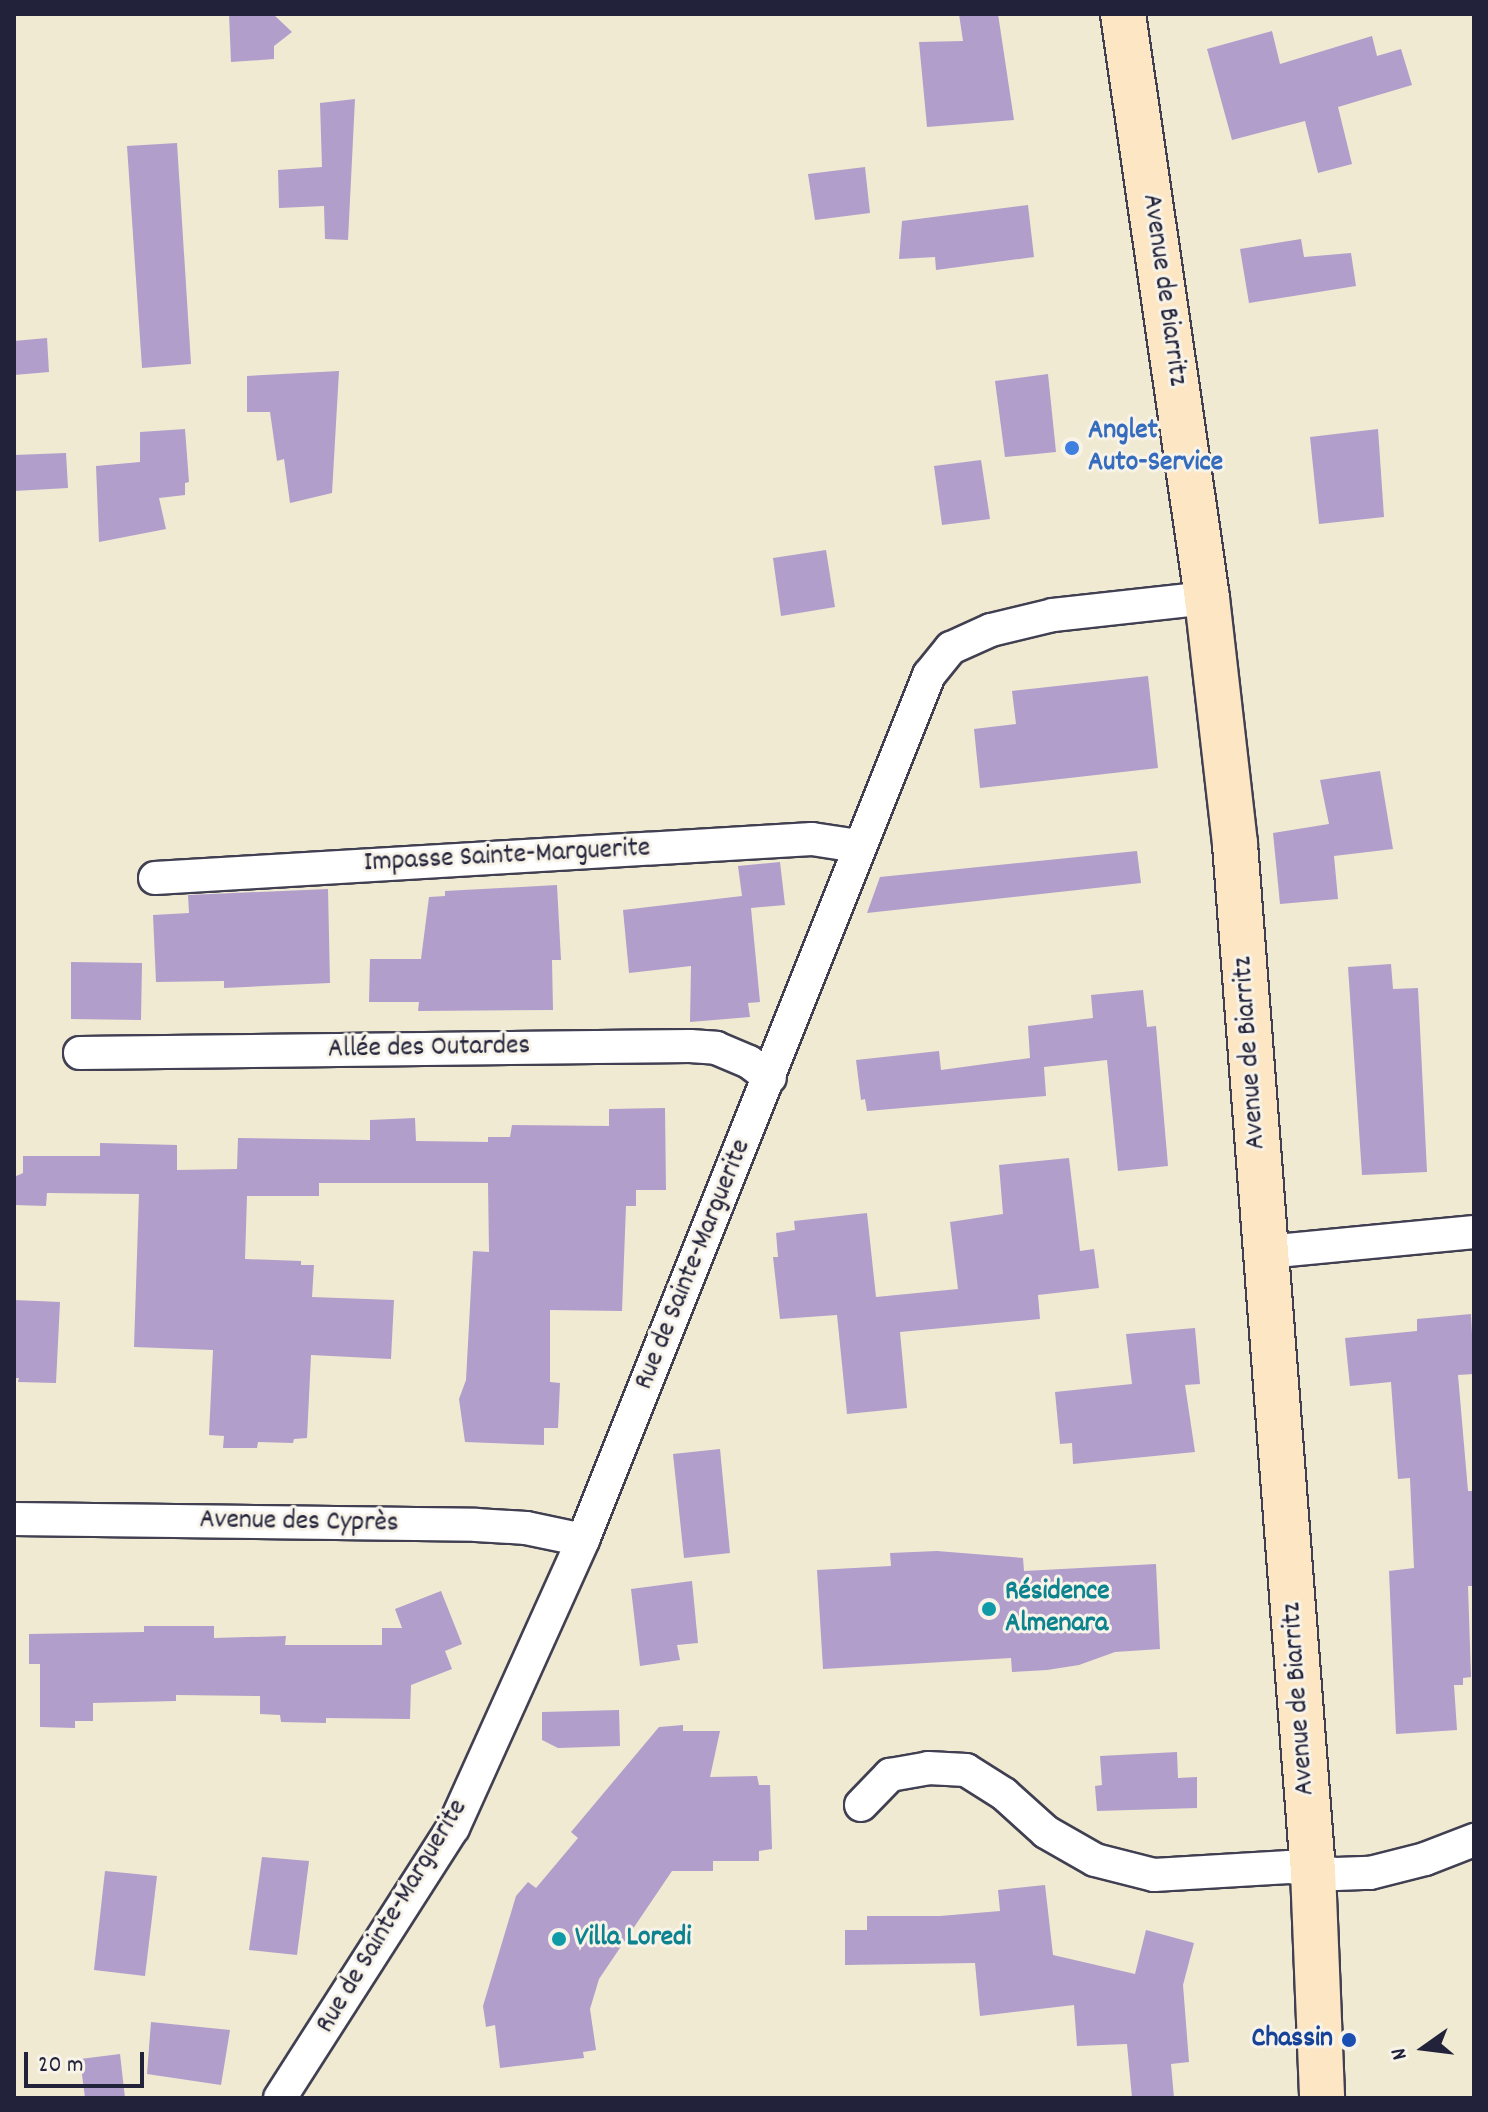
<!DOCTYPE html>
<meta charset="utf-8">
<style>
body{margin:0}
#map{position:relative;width:1488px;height:2112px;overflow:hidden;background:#f0ead2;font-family:Dekko,sans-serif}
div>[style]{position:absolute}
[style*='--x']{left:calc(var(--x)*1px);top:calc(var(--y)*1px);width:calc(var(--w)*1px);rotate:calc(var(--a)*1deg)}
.building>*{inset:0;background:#b19ecb}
.roads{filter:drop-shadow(2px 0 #414052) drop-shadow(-2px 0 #414052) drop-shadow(0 2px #414052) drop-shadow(0 -2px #414052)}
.minor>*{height:32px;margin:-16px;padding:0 16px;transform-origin:16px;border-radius:16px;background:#fff}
.secondary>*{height:44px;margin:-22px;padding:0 22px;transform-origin:22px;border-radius:22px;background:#fce6c4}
.dots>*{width:22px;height:22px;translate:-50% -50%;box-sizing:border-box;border:4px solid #f7f3e8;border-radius:50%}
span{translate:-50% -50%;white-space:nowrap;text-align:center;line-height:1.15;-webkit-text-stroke:6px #f7f3e8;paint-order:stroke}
.street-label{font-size:28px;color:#22223b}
.shop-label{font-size:28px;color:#366cbe;font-weight:700}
.left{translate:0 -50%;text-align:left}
.culture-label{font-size:28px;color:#0d838f;font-weight:700}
.transit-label{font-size:28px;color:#164399;font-weight:700}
.right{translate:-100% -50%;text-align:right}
.frame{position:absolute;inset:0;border:16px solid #22223b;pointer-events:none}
.north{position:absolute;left:1384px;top:2008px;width:80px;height:80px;-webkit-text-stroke:6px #f7f3e8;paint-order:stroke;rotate:256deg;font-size:22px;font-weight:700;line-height:32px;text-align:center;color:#22223b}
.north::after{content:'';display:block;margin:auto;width:28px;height:36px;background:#22223b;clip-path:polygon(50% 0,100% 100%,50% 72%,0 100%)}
.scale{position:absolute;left:24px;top:2052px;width:120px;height:36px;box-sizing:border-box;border:4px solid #22223b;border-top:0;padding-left:10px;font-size:24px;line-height:28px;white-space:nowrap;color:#22223b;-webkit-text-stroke:6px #f7f3e8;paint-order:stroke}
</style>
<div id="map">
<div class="building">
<div style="clip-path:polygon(229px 14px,273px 14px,292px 32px,274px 46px,274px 59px,231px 62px)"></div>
<div style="clip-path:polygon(959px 14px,998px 14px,1014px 120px,927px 127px,919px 42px,963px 41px)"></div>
<div style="clip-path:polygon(1272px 31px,1280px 64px,1372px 36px,1377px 56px,1401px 49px,1412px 85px,1338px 107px,1352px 164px,1318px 173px,1305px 121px,1232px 140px,1207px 49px)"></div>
<div style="clip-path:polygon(355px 99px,348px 240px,325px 239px,324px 206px,279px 208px,278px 170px,322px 167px,320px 103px)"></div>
<div style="clip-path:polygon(177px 143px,191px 364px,142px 368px,127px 146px)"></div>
<div style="clip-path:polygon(865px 167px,870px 213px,815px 220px,808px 174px)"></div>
<div style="clip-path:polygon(1028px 205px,1034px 257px,936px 270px,935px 257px,899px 259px,902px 221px)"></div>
<div style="clip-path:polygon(1301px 239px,1304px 257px,1351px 253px,1356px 286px,1249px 303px,1240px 249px)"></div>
<div style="clip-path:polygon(47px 338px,49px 372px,14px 375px,14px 341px)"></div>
<div style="clip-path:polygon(339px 371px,332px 493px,290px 503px,284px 459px,277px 461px,270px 412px,247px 412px,247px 376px)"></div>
<div style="clip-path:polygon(1048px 374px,1056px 452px,1005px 457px,995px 381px)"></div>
<div style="clip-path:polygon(185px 429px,189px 482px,185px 483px,185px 495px,159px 498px,166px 529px,99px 542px,96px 466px,140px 462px,140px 432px)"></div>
<div style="clip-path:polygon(1378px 429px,1384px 517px,1319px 524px,1310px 437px)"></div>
<div style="clip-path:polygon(66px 453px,68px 488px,14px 491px,14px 455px)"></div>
<div style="clip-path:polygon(981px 460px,990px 519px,942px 525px,934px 466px)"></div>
<div style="clip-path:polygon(826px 550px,835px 607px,781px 616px,773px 558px)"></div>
<div style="clip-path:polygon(1148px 676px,1158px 768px,980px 788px,974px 729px,1016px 724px,1012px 691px)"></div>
<div style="clip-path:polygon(1380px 771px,1393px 849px,1334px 856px,1338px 899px,1280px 904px,1273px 833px,1329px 824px,1320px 780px)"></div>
<div style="clip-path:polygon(1137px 851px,1141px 883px,867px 913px,880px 877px)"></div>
<div style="clip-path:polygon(780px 862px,785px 905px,751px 908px,760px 1002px,748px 1003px,750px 1017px,690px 1022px,691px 966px,629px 973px,623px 910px,742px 896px,738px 866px)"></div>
<div style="clip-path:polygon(557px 885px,561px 960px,552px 960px,553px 1010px,418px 1011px,419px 1002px,369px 1002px,370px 959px,421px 959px,429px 897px,445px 896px,445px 891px)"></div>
<div style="clip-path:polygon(328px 889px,330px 983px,224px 988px,224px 981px,156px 982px,153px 915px,189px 913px,188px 895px)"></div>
<div style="clip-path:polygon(71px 962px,142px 963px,141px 1020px,71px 1019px)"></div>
<div style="clip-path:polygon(1391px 964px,1393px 989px,1418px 988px,1427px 1172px,1362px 1175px,1348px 967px)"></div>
<div style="clip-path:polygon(1143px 990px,1147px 1027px,1156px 1026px,1168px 1166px,1118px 1171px,1107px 1060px,1044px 1067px,1046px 1096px,867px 1111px,865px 1099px,861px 1100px,856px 1060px,939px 1051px,941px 1070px,1030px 1058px,1028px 1026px,1093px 1018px,1091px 995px)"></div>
<div style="clip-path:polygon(665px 1108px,666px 1190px,636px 1190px,636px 1206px,626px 1206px,622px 1311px,550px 1310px,550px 1382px,560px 1383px,558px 1428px,544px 1428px,544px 1445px,465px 1442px,459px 1399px,466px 1380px,473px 1251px,489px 1252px,488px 1183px,319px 1183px,319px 1196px,247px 1196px,245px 1259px,301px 1261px,301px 1265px,314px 1265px,312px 1297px,394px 1300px,391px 1359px,311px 1355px,307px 1438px,294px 1439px,293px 1443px,258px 1442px,257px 1448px,223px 1448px,224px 1436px,209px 1435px,213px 1350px,134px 1347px,139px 1194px,47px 1193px,46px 1206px,14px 1205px,14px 1177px,23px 1173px,23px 1156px,100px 1156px,100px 1143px,177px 1145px,177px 1170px,237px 1169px,238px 1138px,370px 1140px,370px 1120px,415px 1118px,416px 1141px,488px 1142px,488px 1137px,510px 1137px,512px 1125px,609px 1126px,609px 1109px)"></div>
<div style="clip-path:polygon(1069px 1158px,1080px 1251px,1094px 1249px,1099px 1288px,1038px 1295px,1040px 1319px,900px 1332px,907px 1408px,847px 1414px,837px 1315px,780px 1319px,773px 1257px,778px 1257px,776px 1233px,795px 1230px,794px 1221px,867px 1213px,876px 1297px,958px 1289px,950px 1222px,1003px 1214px,999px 1165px)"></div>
<div style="clip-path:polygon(14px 1300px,60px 1302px,56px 1383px,18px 1382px,19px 1378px,14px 1378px)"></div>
<div style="clip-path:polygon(1471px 1314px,1474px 1374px,1458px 1375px,1468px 1491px,1474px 1491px,1474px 1586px,1468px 1586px,1471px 1677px,1463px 1678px,1463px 1685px,1454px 1685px,1457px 1730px,1396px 1734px,1389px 1571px,1414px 1568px,1410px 1478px,1398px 1479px,1391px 1382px,1350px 1386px,1345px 1338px,1417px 1331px,1417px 1319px)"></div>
<div style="clip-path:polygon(1195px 1328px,1200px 1384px,1185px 1385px,1195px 1452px,1073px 1464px,1072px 1443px,1060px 1444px,1055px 1392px,1132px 1384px,1126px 1334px)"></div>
<div style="clip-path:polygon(720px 1449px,730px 1553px,684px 1558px,673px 1454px)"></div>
<div style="clip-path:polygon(937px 1551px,1023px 1558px,1024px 1571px,1156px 1564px,1160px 1649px,1115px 1652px,1079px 1665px,1047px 1670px,1012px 1672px,1011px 1658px,823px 1669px,817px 1570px,891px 1566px,890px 1553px)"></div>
<div style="clip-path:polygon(692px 1581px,698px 1643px,677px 1645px,680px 1660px,640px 1666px,631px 1589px)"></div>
<div style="clip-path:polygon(441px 1591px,462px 1644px,445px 1651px,452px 1669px,411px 1685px,410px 1719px,326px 1718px,326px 1723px,281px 1722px,280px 1715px,260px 1714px,260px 1696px,176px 1695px,176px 1701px,93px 1703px,93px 1721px,75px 1721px,75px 1728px,40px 1727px,40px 1664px,29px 1664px,29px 1634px,144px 1632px,144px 1626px,214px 1626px,214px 1638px,286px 1636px,285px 1645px,382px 1645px,382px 1628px,402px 1628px,395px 1609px)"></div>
<div style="clip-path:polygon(619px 1710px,620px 1746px,558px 1748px,542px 1740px,542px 1712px)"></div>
<div style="clip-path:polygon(683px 1725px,683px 1731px,720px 1731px,710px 1777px,757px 1776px,759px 1785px,770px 1785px,772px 1849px,759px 1851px,759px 1861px,713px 1861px,713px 1871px,672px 1871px,599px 1979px,590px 2009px,596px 2050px,583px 2052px,584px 2058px,500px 2068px,495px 2025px,486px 2027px,483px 2006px,516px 1896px,528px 1882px,536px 1888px,578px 1838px,571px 1832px,659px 1727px)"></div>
<div style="clip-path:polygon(1177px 1752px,1178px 1778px,1197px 1777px,1197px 1808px,1097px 1811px,1095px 1786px,1102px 1785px,1100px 1756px)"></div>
<div style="clip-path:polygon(262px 1857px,309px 1861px,297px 1955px,249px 1950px)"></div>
<div style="clip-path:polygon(105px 1871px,157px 1876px,145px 1976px,94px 1970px)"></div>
<div style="clip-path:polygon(1045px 1885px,1053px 1955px,1135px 1974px,1146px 1930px,1194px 1943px,1183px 1985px,1189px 2062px,1171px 2064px,1174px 2098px,1132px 2098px,1127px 2044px,1077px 2046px,1074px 2005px,980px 2016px,975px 1963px,845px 1965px,845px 1930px,867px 1930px,867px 1916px,940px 1916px,1000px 1911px,998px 1890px)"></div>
<div style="clip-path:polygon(151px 2022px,230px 2030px,221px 2085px,147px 2074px)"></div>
<div style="clip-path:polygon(120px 2054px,125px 2098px,85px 2098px,80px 2059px)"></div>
</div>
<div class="roads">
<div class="minor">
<div style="--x:155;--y:878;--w:658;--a:-3.4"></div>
<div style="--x:812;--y:839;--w:47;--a:8.7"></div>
<div style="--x:80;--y:1053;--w:610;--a:-0.66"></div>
<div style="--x:690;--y:1046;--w:26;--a:4"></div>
<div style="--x:716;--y:1048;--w:36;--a:23"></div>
<div style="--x:749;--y:1062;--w:26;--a:37"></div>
<div style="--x:1267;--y:1252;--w:208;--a:-5.5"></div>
<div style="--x:14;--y:1519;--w:462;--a:0.7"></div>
<div style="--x:476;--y:1525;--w:50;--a:3.4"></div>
<div style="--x:526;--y:1528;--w:58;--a:11.9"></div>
<div style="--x:861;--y:1805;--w:42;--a:-46"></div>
<div style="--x:890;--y:1775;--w:39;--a:-10"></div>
<div style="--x:928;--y:1768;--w:38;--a:3"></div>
<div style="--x:966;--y:1770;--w:45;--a:32.3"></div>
<div style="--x:1004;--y:1794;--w:57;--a:42.1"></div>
<div style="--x:1046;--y:1832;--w:56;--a:29.7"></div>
<div style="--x:1095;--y:1860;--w:61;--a:14.3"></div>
<div style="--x:1154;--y:1875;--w:135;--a:-3.4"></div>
<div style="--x:1289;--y:1867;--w:48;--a:8.5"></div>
<div style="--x:1336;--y:1874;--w:34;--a:-2"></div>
<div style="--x:1370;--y:1873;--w:57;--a:-14.3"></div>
<div style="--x:1425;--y:1859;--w:53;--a:-21.2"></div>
<div style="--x:280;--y:2098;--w:321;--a:-57.4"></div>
<div style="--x:453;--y:1828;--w:316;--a:-65.7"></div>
<div style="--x:583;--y:1540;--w:932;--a:-68.2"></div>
<div style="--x:929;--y:675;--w:35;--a:-51"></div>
<div style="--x:951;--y:648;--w:44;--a:-24.2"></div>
<div style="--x:991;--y:630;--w:64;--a:-13.6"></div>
<div style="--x:1053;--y:615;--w:155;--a:-6.3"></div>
</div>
<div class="secondary">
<div style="--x:1123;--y:14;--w:590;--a:81.81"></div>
<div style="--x:1207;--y:598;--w:248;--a:83.5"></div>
<div style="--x:1235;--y:844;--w:1030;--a:85.66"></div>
<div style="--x:1313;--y:1871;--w:227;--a:87.7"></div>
</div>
</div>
<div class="dots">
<div style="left:1072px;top:448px;background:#3f7fe0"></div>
<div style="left:989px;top:1609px;background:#0f9aa8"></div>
<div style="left:559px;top:1939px;background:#0f9aa8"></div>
<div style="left:1349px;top:2040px;background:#1a4fb4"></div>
</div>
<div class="street-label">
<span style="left:1163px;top:290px;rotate:82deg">Avenue de Biarritz</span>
<span style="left:507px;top:857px;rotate:-3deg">Impasse Sainte-Marguerite</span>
<span style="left:429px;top:1049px;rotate:-1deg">Allée des Outardes</span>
<span style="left:1251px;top:1053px;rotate:-94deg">Avenue de Biarritz</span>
<span style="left:694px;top:1265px;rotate:-68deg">Rue de Sainte-Marguerite</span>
<span style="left:299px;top:1523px;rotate:1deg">Avenue des Cyprès</span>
<span style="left:1300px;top:1699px;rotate:-94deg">Avenue de Biarritz</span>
<span style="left:393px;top:1917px;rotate:-59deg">Rue de Sainte-Marguerite</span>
</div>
<div class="shop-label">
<span class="left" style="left:1088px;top:448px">Anglet<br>Auto-Service</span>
</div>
<div class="culture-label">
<span class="left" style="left:1005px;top:1609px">Résidence<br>Almenara</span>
<span class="left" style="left:575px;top:1939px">Villa Loredi</span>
</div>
<div class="transit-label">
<span class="right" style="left:1333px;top:2040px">Chassin</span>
</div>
<div class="frame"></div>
<div class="north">N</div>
<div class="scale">20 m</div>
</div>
